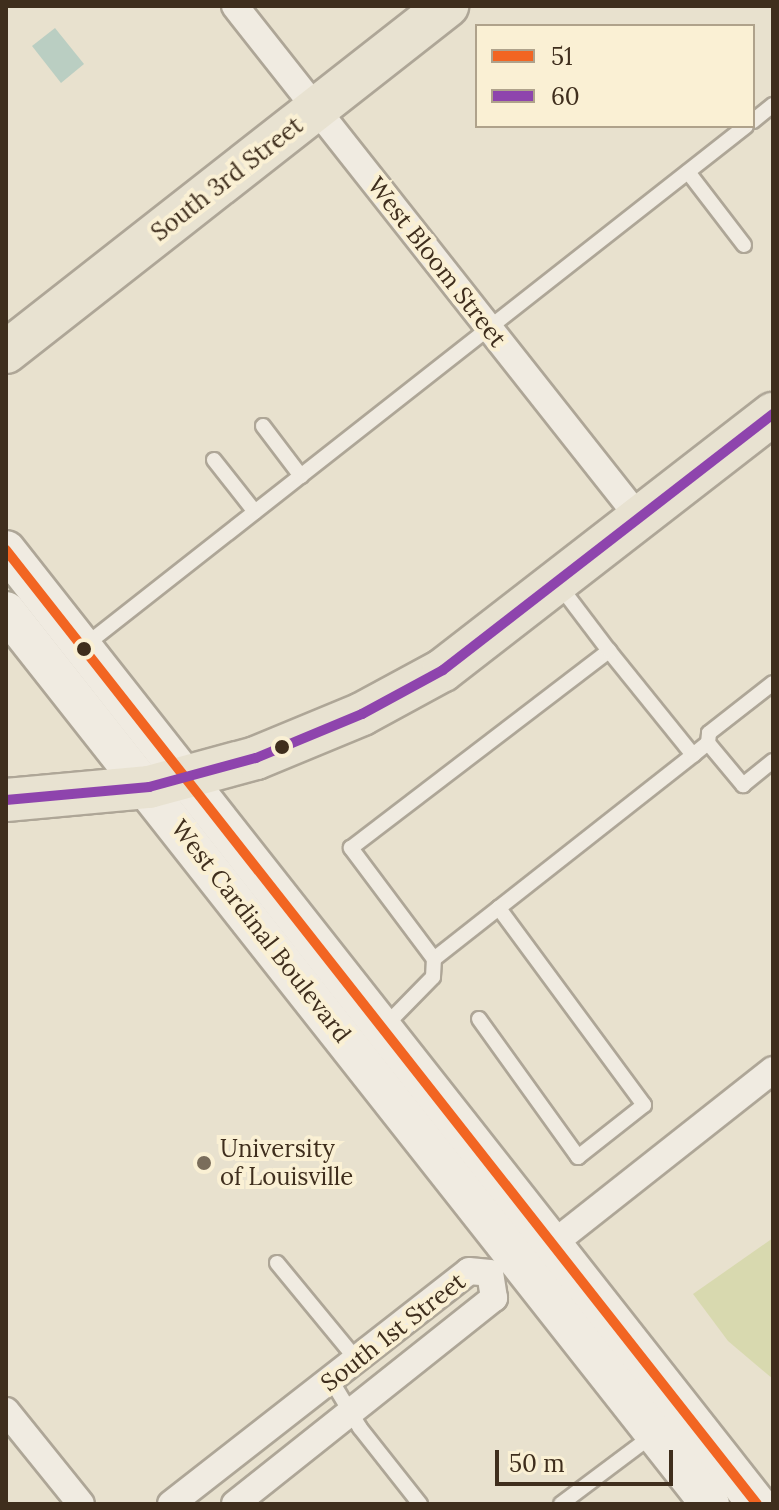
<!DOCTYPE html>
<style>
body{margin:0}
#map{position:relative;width:779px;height:1510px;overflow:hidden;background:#e8e1ce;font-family:Lora,serif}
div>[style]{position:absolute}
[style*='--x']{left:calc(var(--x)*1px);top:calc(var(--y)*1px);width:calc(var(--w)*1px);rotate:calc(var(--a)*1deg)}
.green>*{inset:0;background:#d8d9af}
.water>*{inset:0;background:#bacec2}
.roads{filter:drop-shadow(2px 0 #aea697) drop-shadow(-2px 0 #aea697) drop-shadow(0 2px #aea697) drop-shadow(0 -2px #aea697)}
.lane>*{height:14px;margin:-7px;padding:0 7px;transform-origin:7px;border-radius:7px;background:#f0ebe1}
.street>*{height:26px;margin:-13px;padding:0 13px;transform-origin:13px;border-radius:13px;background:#f0ebe1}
.secondary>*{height:38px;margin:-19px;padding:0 19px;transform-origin:19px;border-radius:19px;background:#f0ebe1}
.primary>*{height:42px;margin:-21px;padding:0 21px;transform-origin:21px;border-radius:21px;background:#e8e2d1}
.bus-1>*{height:10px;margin:-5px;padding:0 5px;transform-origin:5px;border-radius:5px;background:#f26522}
.bus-2>*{height:10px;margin:-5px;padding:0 5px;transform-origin:5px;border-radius:5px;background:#8e44ad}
.dots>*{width:22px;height:22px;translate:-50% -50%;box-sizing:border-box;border:4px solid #faf0d4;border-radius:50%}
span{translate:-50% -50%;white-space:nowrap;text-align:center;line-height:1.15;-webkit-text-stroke:8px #faf0d4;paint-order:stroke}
.street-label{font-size:24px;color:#3f2e1d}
.poi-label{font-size:24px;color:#3f2e1d}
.left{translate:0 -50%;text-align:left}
.frame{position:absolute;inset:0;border:8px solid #3f2e1d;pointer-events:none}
.legend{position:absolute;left:475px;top:24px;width:280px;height:104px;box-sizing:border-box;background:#faf0d4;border:2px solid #afa28b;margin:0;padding:10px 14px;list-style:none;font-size:24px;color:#3f2e1d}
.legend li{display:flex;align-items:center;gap:16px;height:40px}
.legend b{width:40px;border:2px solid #afa28b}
.scale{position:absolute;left:495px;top:1450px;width:178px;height:36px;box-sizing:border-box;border:4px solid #3f2e1d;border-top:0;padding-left:10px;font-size:24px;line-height:28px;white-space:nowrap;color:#3f2e1d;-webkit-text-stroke:6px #faf0d4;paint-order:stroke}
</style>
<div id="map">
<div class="green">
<div style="clip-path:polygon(773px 1238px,773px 1379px,728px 1341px,693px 1294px)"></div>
</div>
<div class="water">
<div style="clip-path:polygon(55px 28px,84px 64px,61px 83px,32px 46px)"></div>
</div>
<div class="roads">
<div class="lane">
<div style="--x:753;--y:121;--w:26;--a:-39"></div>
<div style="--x:688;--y:172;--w:92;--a:52.5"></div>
<div style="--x:263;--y:426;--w:63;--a:52.8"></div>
<div style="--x:214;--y:460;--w:66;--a:51.7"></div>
<div style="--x:83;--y:647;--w:843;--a:-38.16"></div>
<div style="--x:708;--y:743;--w:10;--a:-84"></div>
<div style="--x:709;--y:733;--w:81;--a:-38"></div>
<div style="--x:693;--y:755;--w:19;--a:-39"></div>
<div style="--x:708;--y:743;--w:55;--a:50.2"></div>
<div style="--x:743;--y:785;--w:38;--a:-39"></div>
<div style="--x:434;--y:959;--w:330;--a:-38.2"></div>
<div style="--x:693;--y:755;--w:134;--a:-128.9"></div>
<div style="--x:479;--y:1019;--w:170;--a:54.3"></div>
<div style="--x:578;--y:1157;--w:84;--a:-38.2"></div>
<div style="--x:644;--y:1105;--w:245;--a:-126.4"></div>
<div style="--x:384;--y:1027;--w:70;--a:-45.6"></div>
<div style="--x:433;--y:977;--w:18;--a:-87"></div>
<div style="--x:434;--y:959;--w:139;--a:-126.8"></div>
<div style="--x:351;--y:848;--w:325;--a:-37.4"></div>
<div style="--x:609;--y:651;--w:83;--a:-127.1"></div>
<div style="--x:277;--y:1263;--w:124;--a:50.5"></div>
<div style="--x:331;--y:1380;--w:56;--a:58.9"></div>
<div style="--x:360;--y:1428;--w:97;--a:51.7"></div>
<div style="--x:561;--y:1504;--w:115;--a:-36.9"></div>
</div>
<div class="street">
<div style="--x:235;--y:6;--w:654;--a:51.71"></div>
<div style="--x:554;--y:1243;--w:279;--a:-38.3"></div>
<div style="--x:6;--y:1411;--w:119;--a:51.1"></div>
<div style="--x:171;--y:1504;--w:378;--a:-38"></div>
<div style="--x:469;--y:1271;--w:21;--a:5"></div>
<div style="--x:235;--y:1504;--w:331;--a:-38.5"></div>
<div style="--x:494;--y:1298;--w:25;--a:-99"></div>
</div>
<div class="secondary">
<div style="--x:6;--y:550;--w:1214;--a:51.79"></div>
<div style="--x:6;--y:611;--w:1137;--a:51.75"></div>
</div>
<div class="primary">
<div style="--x:6;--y:352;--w:561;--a:-38.12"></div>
<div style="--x:6;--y:800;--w:144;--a:-5.2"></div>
<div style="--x:149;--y:787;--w:111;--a:-15.2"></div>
<div style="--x:256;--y:758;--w:115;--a:-22.5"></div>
<div style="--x:362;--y:714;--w:92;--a:-28.5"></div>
<div style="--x:443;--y:670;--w:418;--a:-37.8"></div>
</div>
</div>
<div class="bus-1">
<div style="--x:6;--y:550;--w:1214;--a:51.79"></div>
</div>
<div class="bus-2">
<div style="--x:6;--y:800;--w:144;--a:-5.2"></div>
<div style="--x:149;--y:787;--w:111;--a:-15.2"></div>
<div style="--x:256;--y:758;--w:115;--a:-22.5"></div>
<div style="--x:362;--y:714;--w:92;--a:-28.5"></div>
<div style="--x:443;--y:670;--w:418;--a:-37.8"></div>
</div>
<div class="dots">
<div style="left:84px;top:649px;background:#3f2e1d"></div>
<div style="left:282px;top:747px;background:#3f2e1d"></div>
<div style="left:204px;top:1163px;background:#7a6d5b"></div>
</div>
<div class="street-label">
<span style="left:227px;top:179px;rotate:-38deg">South 3rd Street</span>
<span style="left:437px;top:262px;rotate:52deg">West Bloom Street</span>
<span style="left:261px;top:931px;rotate:52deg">West Cardinal Boulevard</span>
<span style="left:393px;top:1332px;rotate:-38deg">South 1st Street</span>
</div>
<div class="poi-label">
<span class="left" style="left:220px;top:1163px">University<br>of Louisville</span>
</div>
<div class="frame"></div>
<ul class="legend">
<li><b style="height:10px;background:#f26522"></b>51</li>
<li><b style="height:10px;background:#8e44ad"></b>60</li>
</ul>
<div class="scale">50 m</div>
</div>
